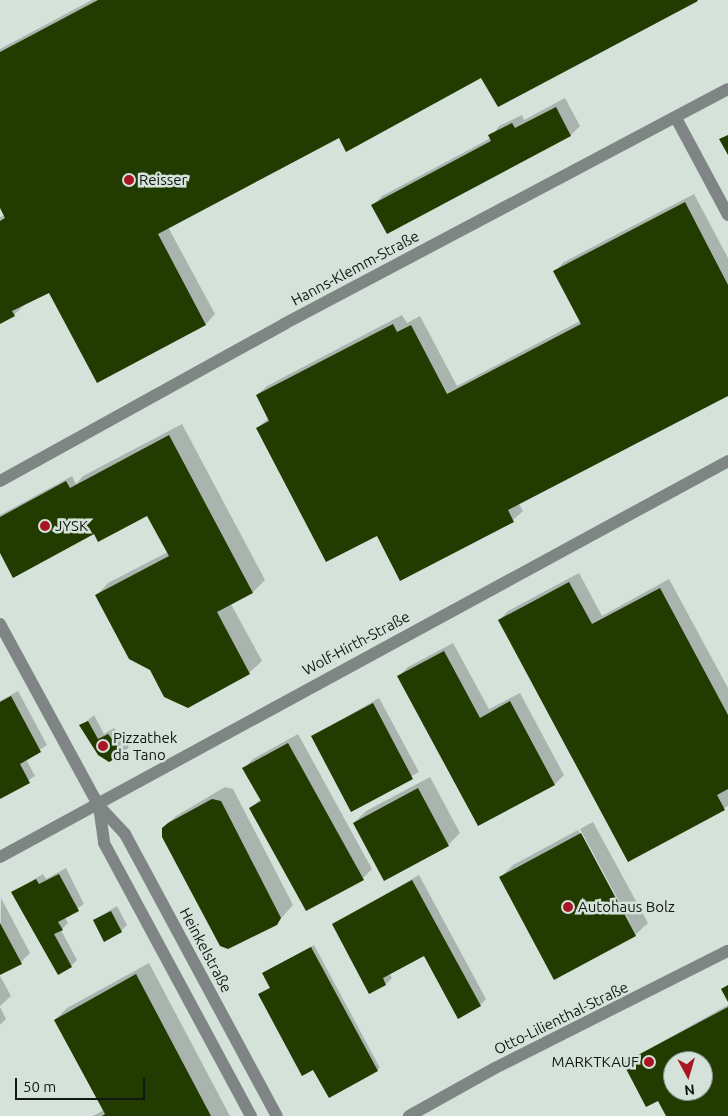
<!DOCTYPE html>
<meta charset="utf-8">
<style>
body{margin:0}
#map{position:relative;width:728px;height:1116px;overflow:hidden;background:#d4e2da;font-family:Ubuntu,sans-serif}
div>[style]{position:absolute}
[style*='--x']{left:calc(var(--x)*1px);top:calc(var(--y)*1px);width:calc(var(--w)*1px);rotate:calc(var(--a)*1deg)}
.shadow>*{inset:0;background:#0003}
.building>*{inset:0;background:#213b00}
.street>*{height:12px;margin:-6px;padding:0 6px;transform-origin:6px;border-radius:6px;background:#7e8584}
.dots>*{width:14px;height:14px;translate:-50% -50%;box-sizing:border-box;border:2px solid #d4e2da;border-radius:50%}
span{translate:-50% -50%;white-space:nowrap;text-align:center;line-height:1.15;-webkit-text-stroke:5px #d4e2da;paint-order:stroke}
.poi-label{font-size:15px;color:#121714}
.left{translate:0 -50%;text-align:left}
.right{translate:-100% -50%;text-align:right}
.street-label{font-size:15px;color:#121714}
.north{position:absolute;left:663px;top:1051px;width:50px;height:50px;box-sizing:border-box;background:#d4e2da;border:1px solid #86918b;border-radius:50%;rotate:174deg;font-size:14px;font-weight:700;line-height:20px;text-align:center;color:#121714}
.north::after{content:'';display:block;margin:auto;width:18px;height:22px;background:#aa1524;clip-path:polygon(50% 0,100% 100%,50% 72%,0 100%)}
.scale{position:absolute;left:15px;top:1078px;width:130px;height:22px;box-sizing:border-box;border:2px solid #121714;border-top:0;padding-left:6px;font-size:15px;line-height:18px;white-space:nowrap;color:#121714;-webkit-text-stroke:4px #d4e2da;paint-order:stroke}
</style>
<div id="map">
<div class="shadow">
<div style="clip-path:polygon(92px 0,698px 0,499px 105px,481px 77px,339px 136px,168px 227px,215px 314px,206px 324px,98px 381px,49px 291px,27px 302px,14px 315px,0 323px,0 217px,5px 215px,0 205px,0 49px)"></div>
<div style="clip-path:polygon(565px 98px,580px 126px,571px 135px,387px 232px,373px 205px,382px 196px,491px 138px,499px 126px,522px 115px,524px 120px)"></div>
<div style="clip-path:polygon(694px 194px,728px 258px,728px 394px,519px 504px,523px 511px,513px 520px,401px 579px,377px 534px,257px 428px,269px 418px,257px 395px,267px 386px,402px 315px,407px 323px,420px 316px,457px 386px,580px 321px,554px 272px,564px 262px)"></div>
<div style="clip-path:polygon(182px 424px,265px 580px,253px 592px,231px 604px,262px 661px,249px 673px,151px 669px,96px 596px,108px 583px,168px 552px,148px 514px,95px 533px,0 550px,0 515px,72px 476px,76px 484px,83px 476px)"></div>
<div style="clip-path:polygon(579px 573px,602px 616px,669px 579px,728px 688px,728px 806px,629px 860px,499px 620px,508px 611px)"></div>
<div style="clip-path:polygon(453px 643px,489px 709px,520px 693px,564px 775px,555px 784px,479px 824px,399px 676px,408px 667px)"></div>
<div style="clip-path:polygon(18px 691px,47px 745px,26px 759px,35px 776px,0 798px,0 701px)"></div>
<div style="clip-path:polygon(379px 698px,419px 772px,352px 810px,313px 736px)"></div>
<div style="clip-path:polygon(94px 715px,104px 734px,114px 728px,129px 747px,123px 753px,99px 754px,81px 726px)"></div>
<div style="clip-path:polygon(298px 734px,372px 869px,363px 878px,250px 808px,261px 799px,244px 768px,253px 759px)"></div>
<div style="clip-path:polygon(430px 777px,460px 833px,448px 845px,354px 823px,366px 811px)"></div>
<div style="clip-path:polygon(225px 787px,233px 789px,293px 905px,276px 924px,234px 946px,221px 945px,163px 828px,176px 816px)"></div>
<div style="clip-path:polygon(593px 822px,648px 923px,635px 935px,501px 877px,513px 865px,578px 830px,636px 933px,580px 829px)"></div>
<div style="clip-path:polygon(66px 868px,84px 904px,65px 917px,68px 923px,61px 930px,77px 960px,71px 966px,12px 893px,43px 874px,46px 879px)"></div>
<div style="clip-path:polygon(419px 875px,486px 999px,480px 1005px,424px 954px,389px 973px,392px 978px,386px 984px,370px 992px,333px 924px)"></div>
<div style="clip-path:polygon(1px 898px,30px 953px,21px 962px,0 974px)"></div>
<div style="clip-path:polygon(117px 906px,127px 925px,121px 931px,94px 920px)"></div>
<div style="clip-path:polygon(314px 945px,380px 1068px,329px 1096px,314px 1068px,259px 994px,271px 987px,266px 971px)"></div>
<div style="clip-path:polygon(149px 963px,230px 1116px,93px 1116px,104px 1110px,55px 1020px,67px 1008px)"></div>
<div style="clip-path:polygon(0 976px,11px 996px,0 1006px)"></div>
<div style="clip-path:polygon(evenodd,728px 1005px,728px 1116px,668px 1116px,659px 1099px,624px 1063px,728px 1005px,673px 1061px,703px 1061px,703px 1091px,673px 1091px,673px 1061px)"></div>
<div style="clip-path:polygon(0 1007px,6px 1019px,0 1025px)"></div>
</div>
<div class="building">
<div style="clip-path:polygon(98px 0,697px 0,698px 1px,498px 107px,481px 78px,346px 152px,339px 138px,158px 234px,206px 325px,97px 383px,49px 293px,12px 311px,15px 316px,0 324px,0 221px,5px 218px,0 208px,0 52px)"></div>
<div style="clip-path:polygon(556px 107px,571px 136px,387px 234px,371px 205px,491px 141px,488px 135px,512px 123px,515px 128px)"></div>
<div style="clip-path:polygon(728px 135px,728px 155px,719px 139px)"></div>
<div style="clip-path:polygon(685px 202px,728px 285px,728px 396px,508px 510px,514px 522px,400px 581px,377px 536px,326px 562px,256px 428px,269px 421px,256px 395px,393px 324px,397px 332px,411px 325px,447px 394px,581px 324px,553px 271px)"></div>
<div style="clip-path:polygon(169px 435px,253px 593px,217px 612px,250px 674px,188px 708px,164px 697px,150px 670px,129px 659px,95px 595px,169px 556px,147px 516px,98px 542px,94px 534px,13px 578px,0 553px,0 517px,66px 481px,70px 488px)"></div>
<div style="clip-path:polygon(569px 582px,592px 624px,660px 588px,728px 715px,728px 789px,717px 795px,725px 810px,628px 862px,498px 620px)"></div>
<div style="clip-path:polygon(444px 651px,480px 718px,510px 701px,555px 785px,478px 826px,397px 676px)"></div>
<div style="clip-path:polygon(11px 696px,41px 752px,20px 764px,30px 783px,0 799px,0 702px)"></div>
<div style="clip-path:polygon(373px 703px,413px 779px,351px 812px,311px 736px)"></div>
<div style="clip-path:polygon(88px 721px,98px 739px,108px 734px,124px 754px,109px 762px,98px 755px,79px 725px)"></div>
<div style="clip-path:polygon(288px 743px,364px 880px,306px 911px,249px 808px,261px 801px,242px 768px)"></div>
<div style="clip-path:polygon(418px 788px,449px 846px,384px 881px,353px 823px)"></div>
<div style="clip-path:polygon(212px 799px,221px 801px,281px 918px,277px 925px,228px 949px,220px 946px,162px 837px,162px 828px,168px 823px)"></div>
<div style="clip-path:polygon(581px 833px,636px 936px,554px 980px,499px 877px)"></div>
<div style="clip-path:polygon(59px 874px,79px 911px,58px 922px,63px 930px,54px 934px,72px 967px,58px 975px,11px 892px,36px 879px,39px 884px)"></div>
<div style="clip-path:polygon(412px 880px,481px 1006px,458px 1019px,424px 956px,383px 978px,386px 985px,369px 994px,332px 924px)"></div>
<div style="clip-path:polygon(111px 911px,122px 932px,104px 942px,93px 920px)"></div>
<div style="clip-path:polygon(0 923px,22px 964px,0 975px)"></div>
<div style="clip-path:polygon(311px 947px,378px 1071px,329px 1098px,313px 1070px,302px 1076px,258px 994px,270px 988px,262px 973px)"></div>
<div style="clip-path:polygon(136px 974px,211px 1116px,102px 1116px,105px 1114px,54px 1020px)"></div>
<div style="clip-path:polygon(728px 985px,728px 1002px,721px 989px)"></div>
<div style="clip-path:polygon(evenodd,728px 1007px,728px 1116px,666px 1116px,658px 1101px,646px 1107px,623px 1063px,728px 1007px,673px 1061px,703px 1061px,703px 1091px,673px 1091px,673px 1061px)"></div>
</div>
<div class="street">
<div style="--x:676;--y:118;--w:110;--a:61.8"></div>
<div style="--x:0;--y:481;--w:325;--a:-28.9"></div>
<div style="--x:284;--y:324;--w:502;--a:-27.89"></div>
<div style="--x:0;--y:624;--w:207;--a:61.5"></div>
<div style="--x:99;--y:806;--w:38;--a:47"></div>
<div style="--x:125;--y:834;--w:320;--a:61.7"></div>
<div style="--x:99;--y:806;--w:37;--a:82"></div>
<div style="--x:104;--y:843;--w:310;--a:61.7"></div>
<div style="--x:0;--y:857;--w:829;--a:-28.54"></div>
<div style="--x:409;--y:1116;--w:98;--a:-29.2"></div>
<div style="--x:495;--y:1068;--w:261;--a:-26.7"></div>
</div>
<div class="dots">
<div style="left:129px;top:180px;background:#aa1524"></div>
<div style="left:45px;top:526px;background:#aa1524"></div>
<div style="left:103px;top:746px;background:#aa1524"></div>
<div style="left:568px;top:907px;background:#aa1524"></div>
<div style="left:649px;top:1062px;background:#aa1524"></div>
</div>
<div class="poi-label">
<span class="left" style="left:139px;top:180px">Reisser</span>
<span class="left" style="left:55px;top:526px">JYSK</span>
<span class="left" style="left:113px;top:746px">Pizzathek<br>da Tano</span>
<span class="left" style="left:578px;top:907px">Autohaus Bolz</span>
<span class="right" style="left:639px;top:1062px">MARKTKAUF</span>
</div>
<div class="street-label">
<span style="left:355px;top:268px;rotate:-28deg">Hanns-Klemm-Straße</span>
<span style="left:356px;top:643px;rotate:-28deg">Wolf-Hirth-Straße</span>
<span style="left:206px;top:950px;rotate:62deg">Heinkelstraße</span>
<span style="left:561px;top:1018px;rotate:-26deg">Otto-Lilienthal-Straße</span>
</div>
<div class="north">N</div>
<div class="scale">50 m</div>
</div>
